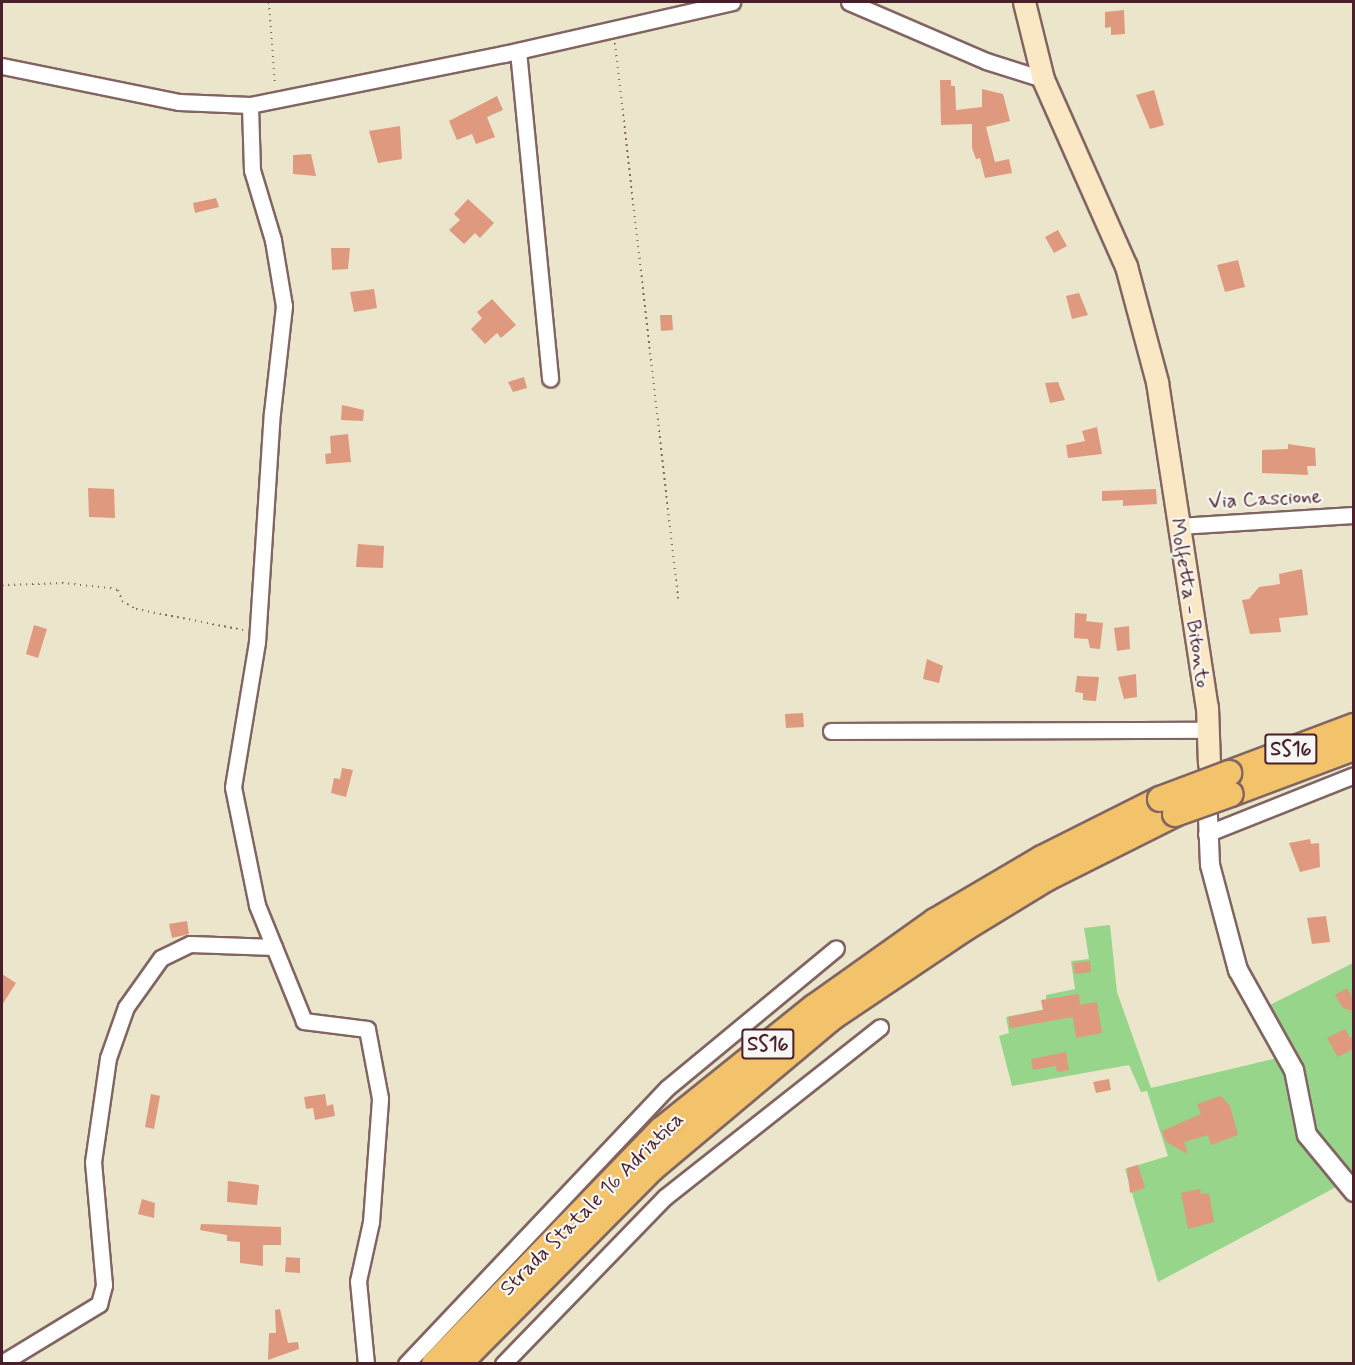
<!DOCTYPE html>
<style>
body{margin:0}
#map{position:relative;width:1355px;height:1365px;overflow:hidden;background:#ebe6cb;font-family:Mynerve,sans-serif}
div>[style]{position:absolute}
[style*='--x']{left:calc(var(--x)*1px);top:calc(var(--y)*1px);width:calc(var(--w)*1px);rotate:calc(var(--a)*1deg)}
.green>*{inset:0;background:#96d58a}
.building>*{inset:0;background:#de997e}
.path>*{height:2px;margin-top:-1px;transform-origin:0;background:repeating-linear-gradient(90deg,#826563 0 1.5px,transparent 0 6px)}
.roads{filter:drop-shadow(2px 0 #826563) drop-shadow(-2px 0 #826563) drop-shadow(0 2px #826563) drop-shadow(0 -2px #826563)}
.minor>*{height:15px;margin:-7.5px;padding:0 7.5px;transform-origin:7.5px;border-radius:7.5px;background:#fff}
.tertiary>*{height:18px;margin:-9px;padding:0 9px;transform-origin:9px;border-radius:9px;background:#fff}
.secondary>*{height:21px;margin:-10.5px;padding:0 10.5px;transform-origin:10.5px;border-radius:10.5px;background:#fae7c3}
.trunk>*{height:24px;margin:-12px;padding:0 12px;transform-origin:12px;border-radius:12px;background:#f2c36a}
.bridges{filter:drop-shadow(2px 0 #826563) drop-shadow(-2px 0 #826563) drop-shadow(0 2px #826563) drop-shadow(0 -2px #826563)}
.trunk-bridge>*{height:24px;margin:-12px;padding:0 12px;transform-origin:12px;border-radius:12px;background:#f2c36a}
span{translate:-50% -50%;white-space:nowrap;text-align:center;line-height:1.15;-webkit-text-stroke:4.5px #f6f6f2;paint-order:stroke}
.shield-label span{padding:2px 4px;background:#f6f6f2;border:2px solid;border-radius:4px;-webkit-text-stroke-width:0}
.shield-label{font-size:20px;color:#4a1f2b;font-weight:700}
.street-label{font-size:21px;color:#4a1f2b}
.frame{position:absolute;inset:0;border:3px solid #4a1f2b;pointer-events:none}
</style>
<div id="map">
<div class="green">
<div style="clip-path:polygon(1110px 925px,1117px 992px,1151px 1088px,1286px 1056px,1260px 1010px,1353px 963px,1353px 1178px,1158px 1282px,1125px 1169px,1168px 1156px,1147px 1091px,1141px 1092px,1129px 1065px,1012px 1086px,999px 1036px,1009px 1033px,1006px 1017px,1046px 1009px,1046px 995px,1075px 989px,1071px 961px,1089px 959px,1084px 928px)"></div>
</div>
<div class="building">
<div style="clip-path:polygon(1124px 10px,1125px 34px,1111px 35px,1111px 27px,1105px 28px,1105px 12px)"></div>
<div style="clip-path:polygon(940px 80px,951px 80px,951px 86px,955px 86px,956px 110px,982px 107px,982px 89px,1003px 94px,1010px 121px,986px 127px,995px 162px,1009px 159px,1012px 173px,985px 178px,980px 158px,976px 159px,972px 148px,972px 124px,941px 125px)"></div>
<div style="clip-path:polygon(1154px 90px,1164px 125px,1150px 129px,1136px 95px)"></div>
<div style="clip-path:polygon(497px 96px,503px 110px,487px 117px,495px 137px,476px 144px,472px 134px,457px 140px,449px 121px)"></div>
<div style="clip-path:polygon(400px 126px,402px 159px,378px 163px,369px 131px)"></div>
<div style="clip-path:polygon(311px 154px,316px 176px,293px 174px,293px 155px)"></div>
<div style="clip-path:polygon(216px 198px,219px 207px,195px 213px,193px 203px)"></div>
<div style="clip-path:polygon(468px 199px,494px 223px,480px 238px,475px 233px,464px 244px,449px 230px,460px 220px,454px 214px)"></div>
<div style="clip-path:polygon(1058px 230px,1067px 246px,1054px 253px,1045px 237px)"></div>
<div style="clip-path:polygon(331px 248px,350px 248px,348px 269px,332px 270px)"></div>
<div style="clip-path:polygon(1238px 260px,1245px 287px,1225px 292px,1217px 265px)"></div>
<div style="clip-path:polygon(374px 289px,377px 308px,354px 312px,350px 292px)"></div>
<div style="clip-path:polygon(1079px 293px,1088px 315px,1072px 319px,1066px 296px)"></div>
<div style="clip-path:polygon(492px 299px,516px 325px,501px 338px,497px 333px,485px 344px,471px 329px,482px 318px,477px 312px)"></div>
<div style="clip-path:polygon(660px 315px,672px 315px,673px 330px,661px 331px)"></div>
<div style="clip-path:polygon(524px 377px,527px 388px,513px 392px,508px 382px)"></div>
<div style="clip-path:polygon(1058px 382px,1065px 400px,1050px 403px,1045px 383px)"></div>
<div style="clip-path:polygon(342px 405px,364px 410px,363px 421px,341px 420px)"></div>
<div style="clip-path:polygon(1097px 427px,1102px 454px,1068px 458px,1066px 445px,1085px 441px,1082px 431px)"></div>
<div style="clip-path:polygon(348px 434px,351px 462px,326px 464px,325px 454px,331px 453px,330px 436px)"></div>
<div style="clip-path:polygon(1288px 444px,1315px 448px,1316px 466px,1307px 466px,1308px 475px,1262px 473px,1262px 450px,1288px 449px)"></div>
<div style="clip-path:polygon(88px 488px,114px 489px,115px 518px,89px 517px)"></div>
<div style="clip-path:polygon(1156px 489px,1157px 504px,1123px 506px,1123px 500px,1102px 501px,1102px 491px)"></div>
<div style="clip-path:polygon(358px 544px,384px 546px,383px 568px,356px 567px)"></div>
<div style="clip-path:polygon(1302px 569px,1308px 615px,1279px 618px,1281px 632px,1250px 634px,1242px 600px,1249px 599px,1259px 587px,1280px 584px,1279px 574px)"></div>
<div style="clip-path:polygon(1075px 613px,1087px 614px,1086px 621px,1103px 623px,1100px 649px,1090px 648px,1088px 639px,1074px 638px)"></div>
<div style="clip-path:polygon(34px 625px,47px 629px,38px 658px,26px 654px)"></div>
<div style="clip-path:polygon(1129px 626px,1130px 649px,1117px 651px,1114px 628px)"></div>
<div style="clip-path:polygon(927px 659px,943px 666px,939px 683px,923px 679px)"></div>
<div style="clip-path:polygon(1136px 674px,1137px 697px,1124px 699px,1118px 677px)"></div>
<div style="clip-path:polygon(1077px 676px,1099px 677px,1096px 701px,1083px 700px,1083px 693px,1075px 692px)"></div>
<div style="clip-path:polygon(803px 713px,804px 727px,786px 728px,785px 714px)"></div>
<div style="clip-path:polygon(342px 768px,353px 770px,346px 797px,331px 793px,334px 778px,340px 779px)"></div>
<div style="clip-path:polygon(1310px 839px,1311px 844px,1319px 843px,1320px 867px,1300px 872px,1289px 843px)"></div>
<div style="clip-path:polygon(1326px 916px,1330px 942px,1312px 944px,1307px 918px)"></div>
<div style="clip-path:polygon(187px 921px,189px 934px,172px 938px,169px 924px)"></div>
<div style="clip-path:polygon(1090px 961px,1091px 972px,1075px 974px,1073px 963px)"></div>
<div style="clip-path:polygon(2px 974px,16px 983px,2px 1005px)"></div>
<div style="clip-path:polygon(1347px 988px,1353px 999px,1353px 1011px,1343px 1008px,1335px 995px)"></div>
<div style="clip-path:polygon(1079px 994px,1080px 1005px,1097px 1002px,1102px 1033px,1076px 1038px,1073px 1017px,1010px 1028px,1008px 1017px,1043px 1010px,1041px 1000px)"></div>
<div style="clip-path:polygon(1345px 1029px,1350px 1038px,1353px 1036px,1353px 1049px,1338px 1057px,1327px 1038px)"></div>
<div style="clip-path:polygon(1066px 1052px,1069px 1070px,1057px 1072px,1056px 1066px,1033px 1070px,1031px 1059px)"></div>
<div style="clip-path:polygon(1109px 1079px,1111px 1090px,1096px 1093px,1093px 1082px)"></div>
<div style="clip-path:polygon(151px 1094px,160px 1096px,154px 1129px,145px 1127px)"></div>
<div style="clip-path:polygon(325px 1094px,327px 1106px,333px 1104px,335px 1116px,315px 1120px,313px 1108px,306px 1109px,304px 1097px)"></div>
<div style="clip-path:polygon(1221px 1096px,1230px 1106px,1238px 1135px,1211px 1145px,1208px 1135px,1184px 1142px,1188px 1154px,1166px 1142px,1162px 1131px,1201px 1114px,1197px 1104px)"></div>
<div style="clip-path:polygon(1138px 1165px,1145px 1188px,1130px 1193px,1127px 1168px)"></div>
<div style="clip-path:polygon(228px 1181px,259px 1185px,257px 1205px,227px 1202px)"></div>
<div style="clip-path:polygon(1200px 1189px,1201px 1194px,1209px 1193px,1214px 1222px,1188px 1229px,1181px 1193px)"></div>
<div style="clip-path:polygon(142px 1199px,155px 1203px,154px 1218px,138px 1214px)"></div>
<div style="clip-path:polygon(201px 1224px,281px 1227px,281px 1245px,263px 1245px,263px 1266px,240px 1263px,240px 1242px,227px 1241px,227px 1235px,200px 1230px)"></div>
<div style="clip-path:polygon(286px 1257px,300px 1258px,300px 1273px,285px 1272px)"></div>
<div style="clip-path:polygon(280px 1309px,288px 1343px,298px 1342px,299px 1349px,268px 1360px,269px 1333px,276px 1333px,275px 1310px)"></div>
</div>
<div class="path">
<div style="--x:269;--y:2;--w:83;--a:85.9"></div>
<div style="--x:615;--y:43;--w:559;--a:83.52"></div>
<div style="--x:2;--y:585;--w:60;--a:-1.9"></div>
<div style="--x:62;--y:583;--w:48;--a:5.9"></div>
<div style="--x:110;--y:588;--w:8;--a:14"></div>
<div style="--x:118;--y:590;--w:12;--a:70"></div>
<div style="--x:122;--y:601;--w:16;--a:30"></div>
<div style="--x:136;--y:609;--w:109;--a:11.1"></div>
</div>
<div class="roads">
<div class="minor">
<div style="--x:849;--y:2;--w:149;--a:23.3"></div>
<div style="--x:986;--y:61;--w:60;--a:17.5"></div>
<div style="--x:518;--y:51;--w:329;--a:84.4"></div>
<div style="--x:2;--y:66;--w:181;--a:11.5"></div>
<div style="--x:179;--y:102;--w:71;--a:2.4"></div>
<div style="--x:1178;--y:526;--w:176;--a:-3.6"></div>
<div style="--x:831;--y:731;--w:377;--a:-0.2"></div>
<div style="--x:1206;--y:834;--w:159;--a:-21.7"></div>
<div style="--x:2;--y:1363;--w:114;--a:-31.3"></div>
<div style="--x:99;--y:1304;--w:20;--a:-75"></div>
<div style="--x:104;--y:1285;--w:123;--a:-95.1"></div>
<div style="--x:93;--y:1162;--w:105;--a:-81.8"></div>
<div style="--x:108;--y:1058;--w:54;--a:-70.6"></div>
<div style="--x:126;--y:1007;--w:60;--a:-54.5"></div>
<div style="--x:161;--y:958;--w:32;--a:-26"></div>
<div style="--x:190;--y:944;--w:84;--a:2"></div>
<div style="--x:366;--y:1364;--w:83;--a:-95.5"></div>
<div style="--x:358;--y:1281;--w:60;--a:-77.6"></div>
<div style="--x:371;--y:1222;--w:124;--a:-85.8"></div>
<div style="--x:380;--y:1098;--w:70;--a:-100.7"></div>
<div style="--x:367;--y:1029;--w:64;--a:-172.8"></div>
<div style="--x:304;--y:1021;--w:125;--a:-112.1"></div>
<div style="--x:257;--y:905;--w:120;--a:-101.5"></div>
<div style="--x:233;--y:787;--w:147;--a:-80.6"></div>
<div style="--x:257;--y:642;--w:229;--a:-86.3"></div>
<div style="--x:272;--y:413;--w:108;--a:-83.6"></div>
<div style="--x:284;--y:306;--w:67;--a:-99.5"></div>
<div style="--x:273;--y:240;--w:73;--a:-106.7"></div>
<div style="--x:252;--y:170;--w:65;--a:-91.8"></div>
<div style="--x:250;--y:105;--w:259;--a:-11.4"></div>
<div style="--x:504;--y:54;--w:234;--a:-12.8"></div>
<div style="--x:406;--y:1364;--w:380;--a:-46.6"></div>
<div style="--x:667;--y:1088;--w:219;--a:-39.6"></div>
<div style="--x:503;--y:1364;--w:233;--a:-45.9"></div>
<div style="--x:665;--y:1197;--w:274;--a:-38.3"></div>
</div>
<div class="tertiary">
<div style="--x:1207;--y:793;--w:72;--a:87.6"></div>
<div style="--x:1210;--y:865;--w:109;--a:75.1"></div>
<div style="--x:1238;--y:970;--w:115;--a:60.8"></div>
<div style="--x:1294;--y:1070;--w:66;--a:78.7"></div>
<div style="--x:1307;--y:1135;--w:74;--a:50.5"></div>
</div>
<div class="secondary">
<div style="--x:1024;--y:2;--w:79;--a:76.1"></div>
<div style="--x:1043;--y:79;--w:205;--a:66.1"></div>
<div style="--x:1126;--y:266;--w:120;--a:75"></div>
<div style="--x:1157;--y:382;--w:329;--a:81.3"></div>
<div style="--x:1207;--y:707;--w:57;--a:88"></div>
</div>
<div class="trunk">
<div style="--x:1229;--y:773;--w:134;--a:-20.6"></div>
<div style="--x:1231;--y:794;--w:131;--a:-20.5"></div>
<div style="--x:434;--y:1364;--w:327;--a:-45.9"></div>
<div style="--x:662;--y:1129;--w:195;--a:-38.8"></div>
<div style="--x:814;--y:1007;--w:148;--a:-35.4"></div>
<div style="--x:935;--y:921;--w:124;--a:-30.5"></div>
<div style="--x:1042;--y:858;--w:132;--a:-26.6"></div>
<div style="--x:459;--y:1364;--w:276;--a:-45.3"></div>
<div style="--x:653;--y:1168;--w:235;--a:-40"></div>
<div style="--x:833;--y:1017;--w:158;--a:-33.9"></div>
<div style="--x:964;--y:929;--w:96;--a:-31.4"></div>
<div style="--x:1046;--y:879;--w:144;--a:-26.7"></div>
</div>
</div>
<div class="bridges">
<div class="trunk-bridge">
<div style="--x:1160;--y:799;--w:74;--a:-20.6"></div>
<div style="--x:1175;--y:814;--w:59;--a:-19.7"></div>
</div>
</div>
<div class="shield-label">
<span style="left:1291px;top:749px">SS16</span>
<span style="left:768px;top:1044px">SS16</span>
</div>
<div class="street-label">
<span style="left:1265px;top:499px;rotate:-3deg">Via Cascione</span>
<span style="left:1190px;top:603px;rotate:81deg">Molfetta - Bitonto</span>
<span style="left:592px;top:1204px;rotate:-45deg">Strada Statale 16 Adriatica</span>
</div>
<div class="frame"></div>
</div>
